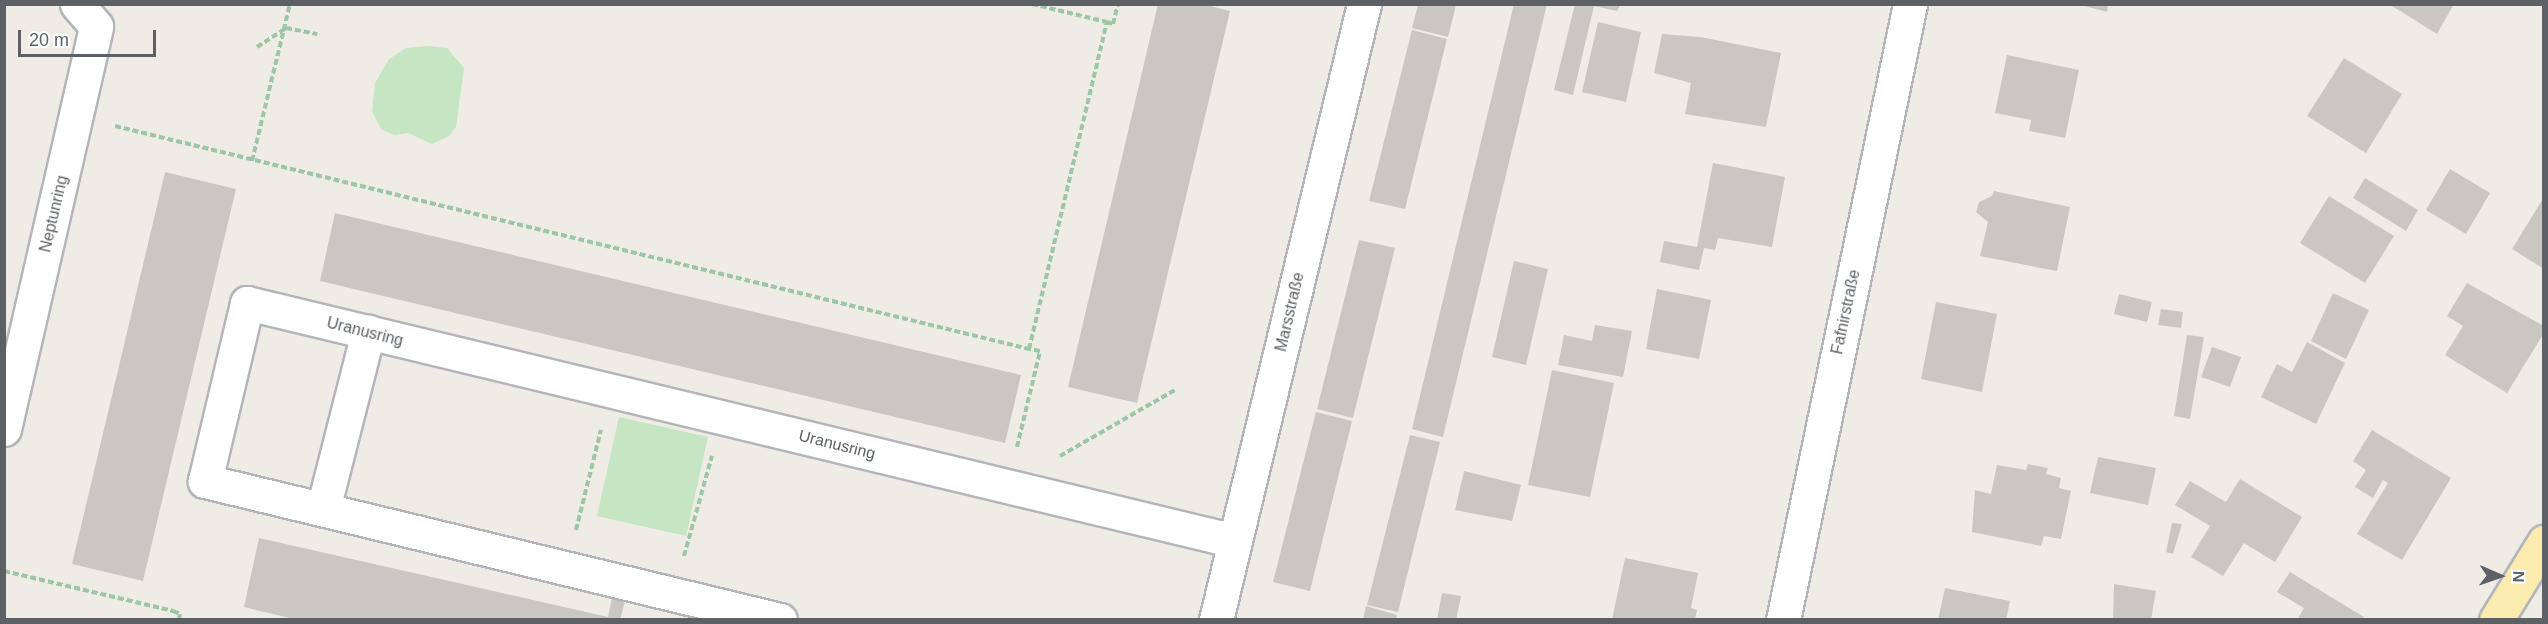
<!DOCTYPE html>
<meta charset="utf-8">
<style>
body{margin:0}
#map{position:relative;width:2548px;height:624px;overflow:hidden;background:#efece5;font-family:Helvetica,sans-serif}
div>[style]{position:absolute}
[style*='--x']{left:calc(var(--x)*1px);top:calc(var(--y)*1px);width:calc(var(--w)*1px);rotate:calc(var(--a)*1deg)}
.green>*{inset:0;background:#c5e5c3}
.building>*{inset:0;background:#cac7c2}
.path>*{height:4px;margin-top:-2px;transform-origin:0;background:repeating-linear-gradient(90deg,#9dc6a6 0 6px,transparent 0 9px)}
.roads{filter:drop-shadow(2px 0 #b3b6b9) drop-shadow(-2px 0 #b3b6b9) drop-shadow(0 2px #b3b6b9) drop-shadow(0 -2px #b3b6b9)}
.minor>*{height:33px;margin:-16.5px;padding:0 16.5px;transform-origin:16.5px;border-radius:16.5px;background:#fff}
.major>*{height:33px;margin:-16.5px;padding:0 16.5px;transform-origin:16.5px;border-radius:16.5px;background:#fbebae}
span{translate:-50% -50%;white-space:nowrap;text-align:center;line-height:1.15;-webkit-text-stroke:6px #fff;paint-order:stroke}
.street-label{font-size:16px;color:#5d6165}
.frame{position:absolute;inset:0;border:6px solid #5d6165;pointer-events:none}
.north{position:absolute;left:2470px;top:546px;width:60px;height:60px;-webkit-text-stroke:4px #fff;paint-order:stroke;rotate:92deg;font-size:16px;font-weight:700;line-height:24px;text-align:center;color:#5d6165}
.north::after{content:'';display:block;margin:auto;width:21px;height:27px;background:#5d6165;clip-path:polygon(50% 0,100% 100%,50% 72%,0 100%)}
.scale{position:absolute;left:18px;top:30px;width:138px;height:27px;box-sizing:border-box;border:3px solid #5d6165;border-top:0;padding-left:8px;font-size:18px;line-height:21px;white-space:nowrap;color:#5d6165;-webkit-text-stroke:4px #fff;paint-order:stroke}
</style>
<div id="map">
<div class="green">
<div style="clip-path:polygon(427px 46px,447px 48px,464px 68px,456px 127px,449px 136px,432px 144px,408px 133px,394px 135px,381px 129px,372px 111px,375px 83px,389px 59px,406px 48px)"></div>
<div style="clip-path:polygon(619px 417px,708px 437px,686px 536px,597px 516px)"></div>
</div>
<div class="building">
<div style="clip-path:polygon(1158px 4px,1202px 4px,1230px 11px,1137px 403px,1068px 387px)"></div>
<div style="clip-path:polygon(1514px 4px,1547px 4px,1443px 437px,1412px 429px)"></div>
<div style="clip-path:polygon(1575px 4px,1621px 4px,1617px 11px,1594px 6px,1573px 95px,1554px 90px)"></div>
<div style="clip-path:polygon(2077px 4px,2108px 4px,2107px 12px)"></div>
<div style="clip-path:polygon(2389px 4px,2454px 4px,2437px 34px)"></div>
<div style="clip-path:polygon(1418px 5px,1456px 5px,1448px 37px,1412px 28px)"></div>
<div style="clip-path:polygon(1598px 22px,1641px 32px,1626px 102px,1582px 92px)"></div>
<div style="clip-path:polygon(1412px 30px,1447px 39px,1405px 209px,1369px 201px)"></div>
<div style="clip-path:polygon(1662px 34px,1700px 37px,1781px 53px,1766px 127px,1685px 114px,1691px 83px,1654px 73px)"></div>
<div style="clip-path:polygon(2007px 55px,2079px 70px,2065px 138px,2029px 131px,2031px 120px,1995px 113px)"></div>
<div style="clip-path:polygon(2344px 58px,2402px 94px,2366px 153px,2307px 116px)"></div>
<div style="clip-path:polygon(1713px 163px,1785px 177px,1772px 247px,1718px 238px,1715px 250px,1704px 248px,1699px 270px,1660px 262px,1664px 241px,1697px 247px)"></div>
<div style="clip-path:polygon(2450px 169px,2490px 193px,2466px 234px,2426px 210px)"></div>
<div style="clip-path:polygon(165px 172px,236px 189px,143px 581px,72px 564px)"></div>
<div style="clip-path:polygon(2365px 178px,2418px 210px,2406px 231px,2353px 198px)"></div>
<div style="clip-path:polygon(1994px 191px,2070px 207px,2057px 271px,1980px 256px,1988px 222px,1976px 212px,1979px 202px,1992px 196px)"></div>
<div style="clip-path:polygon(2329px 196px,2394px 236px,2365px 283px,2300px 243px)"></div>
<div style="clip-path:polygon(2544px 197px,2544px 269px,2512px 249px)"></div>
<div style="clip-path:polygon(335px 213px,1021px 375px,1005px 443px,320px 281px)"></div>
<div style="clip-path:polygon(1359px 240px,1395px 248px,1353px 418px,1317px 409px)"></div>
<div style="clip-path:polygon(1514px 261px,1548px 269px,1526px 365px,1492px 357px)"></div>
<div style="clip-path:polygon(2467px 283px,2544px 326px,2544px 333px,2507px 393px,2445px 355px,2463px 326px,2447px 316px)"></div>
<div style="clip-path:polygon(1657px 289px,1711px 300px,1699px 359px,1646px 349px)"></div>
<div style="clip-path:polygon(2333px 293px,2369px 310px,2346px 359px,2311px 341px)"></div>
<div style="clip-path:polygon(2119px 294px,2152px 302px,2147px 322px,2114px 314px)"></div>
<div style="clip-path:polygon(1936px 302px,1997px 314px,1982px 392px,1921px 379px)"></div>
<div style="clip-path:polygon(2161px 309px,2183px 312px,2181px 328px,2158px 325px)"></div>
<div style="clip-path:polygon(1595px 325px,1632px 331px,1623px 377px,1558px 365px,1564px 335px,1592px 341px)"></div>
<div style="clip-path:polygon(2187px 335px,2204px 337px,2190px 419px,2174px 416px)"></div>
<div style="clip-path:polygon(2307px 342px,2345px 363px,2316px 424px,2261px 397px,2277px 364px,2292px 372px)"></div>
<div style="clip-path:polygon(2212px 347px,2241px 357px,2230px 387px,2201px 377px)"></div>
<div style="clip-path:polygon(1552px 370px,1614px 383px,1590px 497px,1528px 485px)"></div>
<div style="clip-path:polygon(1316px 412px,1352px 421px,1310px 591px,1273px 582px)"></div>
<div style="clip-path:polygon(2372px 430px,2451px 478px,2402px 560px,2357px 534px,2388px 483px,2383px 480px,2373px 498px,2355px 487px,2366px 470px,2353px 461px)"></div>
<div style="clip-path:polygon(1410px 435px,1440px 442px,1398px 612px,1367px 605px)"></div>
<div style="clip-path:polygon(2098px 457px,2156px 468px,2148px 505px,2090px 493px)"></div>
<div style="clip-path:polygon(2028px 464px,2048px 468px,2046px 474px,2061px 478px,2059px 488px,2071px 491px,2061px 539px,2044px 536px,2041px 546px,1972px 532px,1975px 490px,1991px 494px,1997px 465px,2026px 470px)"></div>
<div style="clip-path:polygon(1464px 471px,1521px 485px,1512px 521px,1455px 510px)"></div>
<div style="clip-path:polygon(2240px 479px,2302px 517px,2275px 562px,2244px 543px,2223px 576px,2191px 557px,2210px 526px,2175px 505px,2190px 481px,2226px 502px)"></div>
<div style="clip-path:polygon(2172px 523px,2182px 524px,2173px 554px,2166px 552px)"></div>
<div style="clip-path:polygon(259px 538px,608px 617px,612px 598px,625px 601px,620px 620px,298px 620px,244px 607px)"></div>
<div style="clip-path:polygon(1625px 558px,1698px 573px,1691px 608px,1697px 610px,1695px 620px,1612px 620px)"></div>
<div style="clip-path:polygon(2290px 572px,2364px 617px,2362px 620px,2297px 620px,2304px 608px,2277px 592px)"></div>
<div style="clip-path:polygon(2114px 584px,2156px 591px,2151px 620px,2113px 618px)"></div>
<div style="clip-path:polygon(1945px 588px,2010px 601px,2006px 620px,1938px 620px)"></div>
<div style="clip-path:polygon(1442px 593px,1461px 596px,1456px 620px,1437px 620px)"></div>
<div style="clip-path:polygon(1366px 606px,1397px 615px,1396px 620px,1363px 620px)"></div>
</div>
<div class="path">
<div style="--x:1032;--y:4;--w:77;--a:13.5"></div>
<div style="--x:257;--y:47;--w:35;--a:-33"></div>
<div style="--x:286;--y:28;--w:32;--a:11"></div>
<div style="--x:115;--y:126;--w:941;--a:13.71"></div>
<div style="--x:252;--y:161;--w:162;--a:-76.4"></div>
<div style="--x:1017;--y:447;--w:99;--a:-76.5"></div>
<div style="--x:1040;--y:351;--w:11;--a:-170"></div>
<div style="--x:1029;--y:349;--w:336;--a:-76.6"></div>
<div style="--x:1107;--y:22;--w:6;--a:18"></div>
<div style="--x:1113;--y:24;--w:21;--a:-76"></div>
<div style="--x:1060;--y:456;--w:133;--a:-29.9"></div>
<div style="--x:576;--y:530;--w:103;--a:-76"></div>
<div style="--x:684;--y:556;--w:104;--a:-74.4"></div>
<div style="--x:4;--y:571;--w:174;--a:13.3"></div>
<div style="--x:173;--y:611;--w:8;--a:23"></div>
<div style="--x:180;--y:614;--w:6;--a:99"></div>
</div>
<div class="roads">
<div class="minor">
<div style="--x:4;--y:429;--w:413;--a:-77.1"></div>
<div style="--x:96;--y:26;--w:29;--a:-131"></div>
<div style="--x:323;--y:509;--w:183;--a:-75.7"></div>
<div style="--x:780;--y:620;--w:592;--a:-166.41"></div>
<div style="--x:205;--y:481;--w:183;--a:-76.7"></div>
<div style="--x:247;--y:303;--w:1016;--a:13.54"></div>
<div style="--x:1216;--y:620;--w:634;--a:-76.49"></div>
<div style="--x:1783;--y:620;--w:629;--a:-78.35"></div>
</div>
<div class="major">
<div style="--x:2496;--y:620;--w:92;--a:-58.4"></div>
</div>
</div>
<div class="street-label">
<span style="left:54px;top:214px;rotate:-77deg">Neptunring</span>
<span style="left:1290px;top:312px;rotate:-77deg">Marsstraße</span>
<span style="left:1846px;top:312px;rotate:-78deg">Fafnirstraße</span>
<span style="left:365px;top:332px;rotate:14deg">Uranusring</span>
<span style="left:837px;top:445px;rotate:14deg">Uranusring</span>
</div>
<div class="frame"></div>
<div class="north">N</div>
<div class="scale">20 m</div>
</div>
